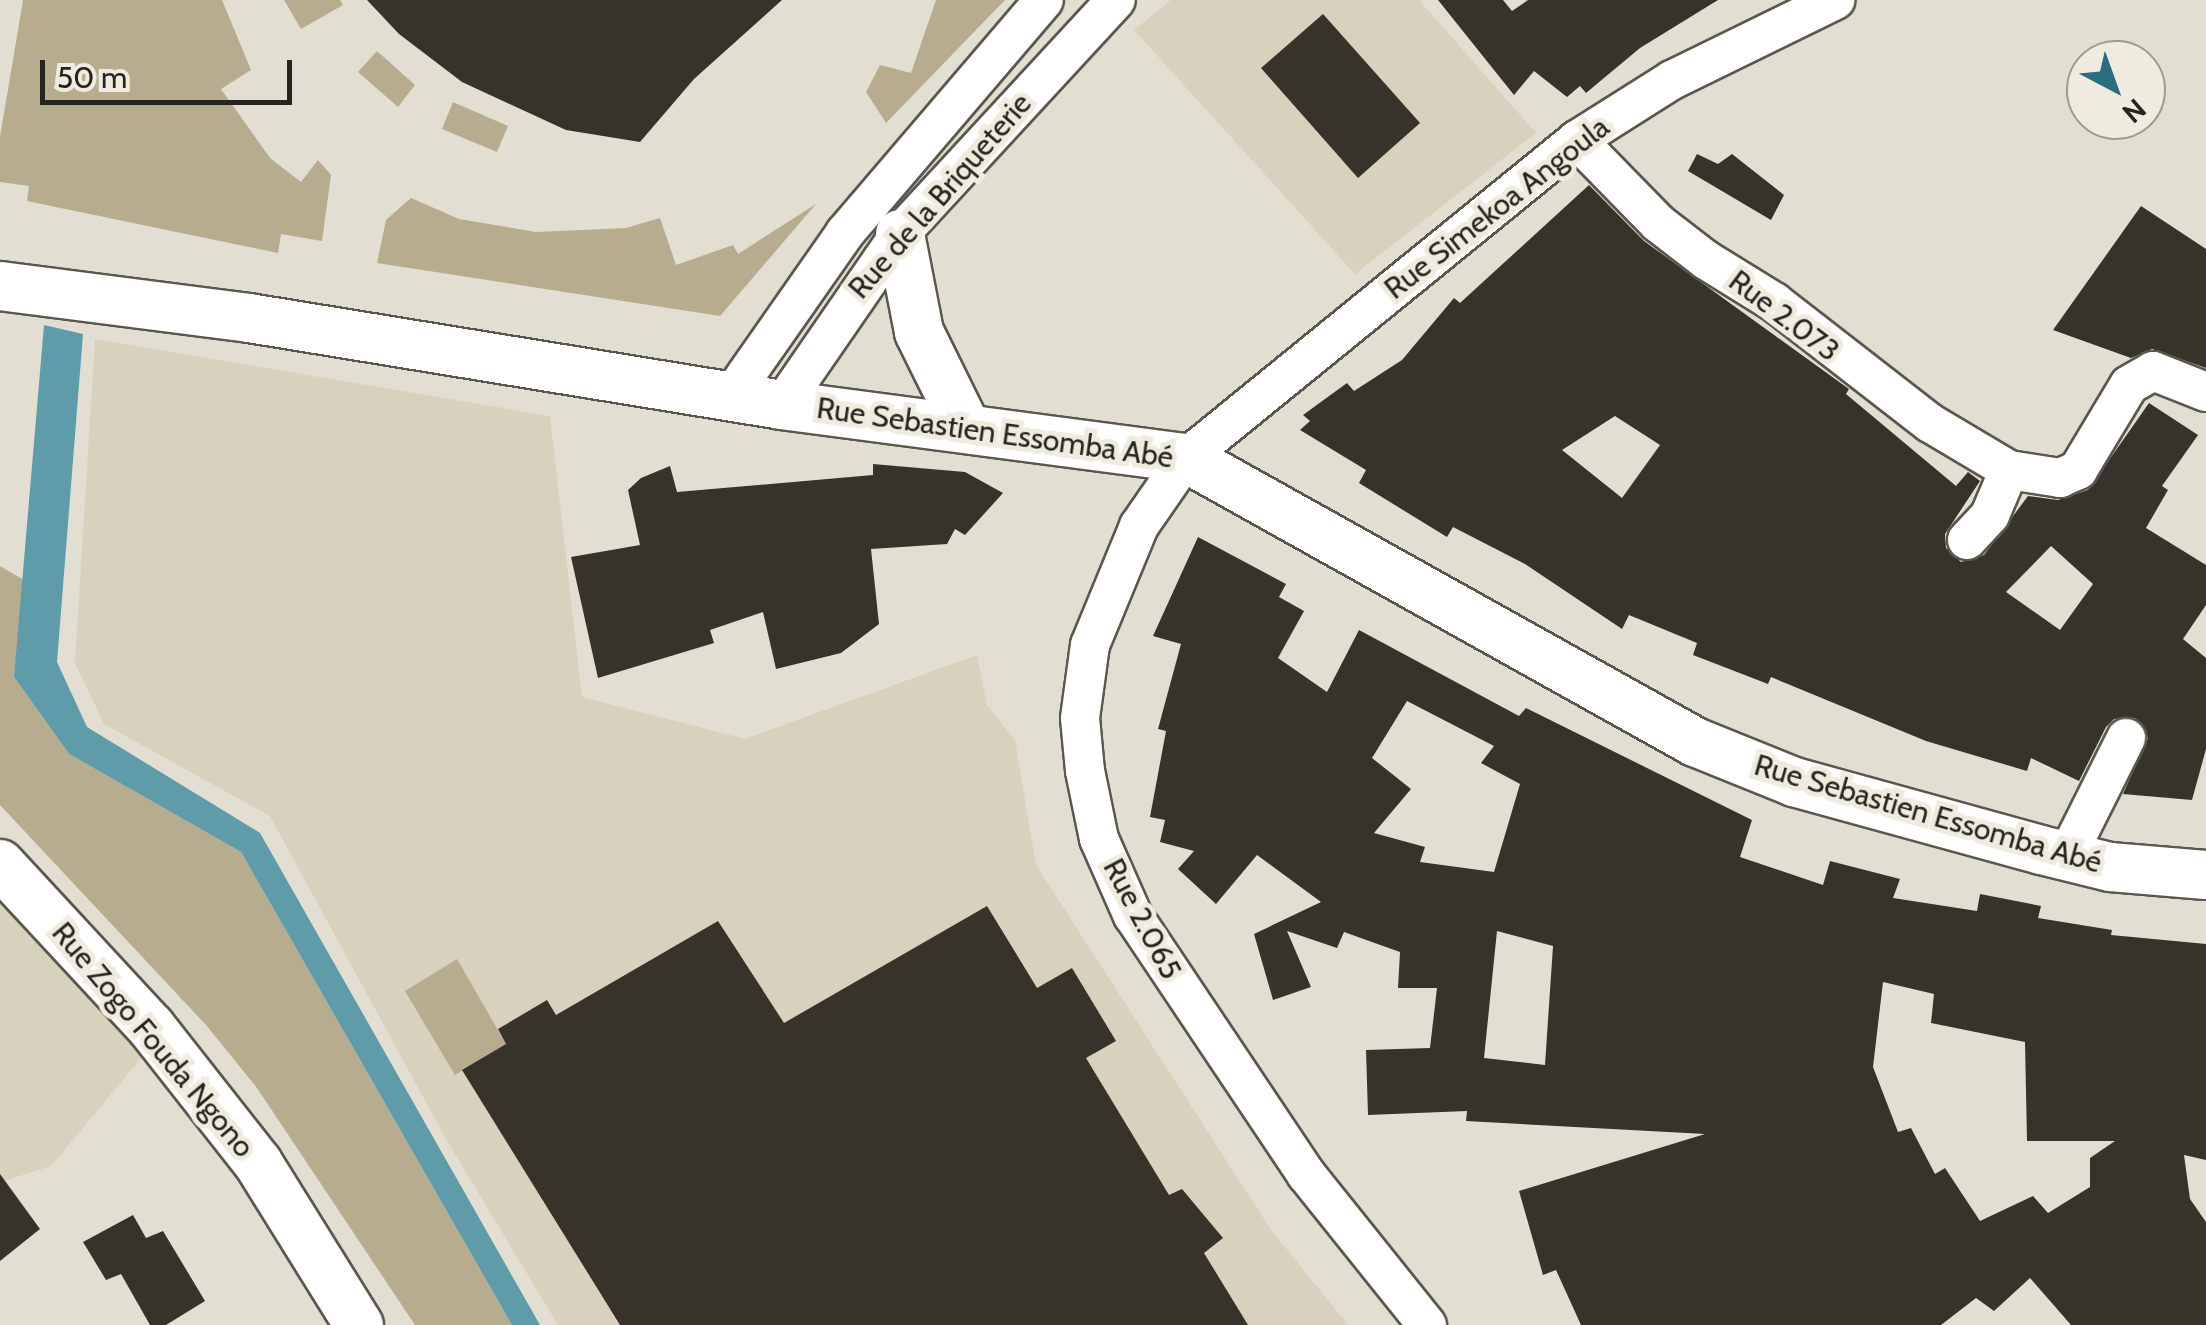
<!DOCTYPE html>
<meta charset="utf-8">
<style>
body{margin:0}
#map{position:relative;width:2206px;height:1325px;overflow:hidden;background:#e2ded2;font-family:Cabin,sans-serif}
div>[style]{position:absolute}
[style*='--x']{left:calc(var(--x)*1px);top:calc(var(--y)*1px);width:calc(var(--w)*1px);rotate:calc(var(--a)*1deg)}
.built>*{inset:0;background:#d7d1be}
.green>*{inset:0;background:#b7ad8e}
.water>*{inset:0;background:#5f9caa}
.building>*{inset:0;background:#36332a}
.roads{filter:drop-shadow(2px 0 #5a574c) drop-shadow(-2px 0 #5a574c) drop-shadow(0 2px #5a574c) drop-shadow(0 -2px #5a574c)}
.minor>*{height:38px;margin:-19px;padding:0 19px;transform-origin:19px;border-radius:19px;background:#fff}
.major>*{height:48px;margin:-24px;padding:0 24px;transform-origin:24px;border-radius:24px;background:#fff}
span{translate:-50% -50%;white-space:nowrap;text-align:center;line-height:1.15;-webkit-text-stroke:10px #efecdf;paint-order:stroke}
.street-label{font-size:30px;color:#25241f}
.north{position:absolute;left:2066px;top:40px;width:100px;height:100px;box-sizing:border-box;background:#efecdf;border:2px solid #9e9c92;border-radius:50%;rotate:139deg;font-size:28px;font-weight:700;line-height:40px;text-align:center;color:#25241f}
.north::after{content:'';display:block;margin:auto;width:35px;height:45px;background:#2a6f7e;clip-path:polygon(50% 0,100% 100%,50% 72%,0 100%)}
.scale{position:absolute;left:40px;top:60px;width:252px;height:45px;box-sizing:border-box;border:5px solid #25241f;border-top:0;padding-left:12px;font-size:30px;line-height:35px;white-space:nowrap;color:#25241f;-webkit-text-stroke:8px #efecdf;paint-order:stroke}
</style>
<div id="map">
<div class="built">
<div style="clip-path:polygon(1171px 0,1419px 0,1536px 133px,1355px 274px,1134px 30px)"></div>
<div style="clip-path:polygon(95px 339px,550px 416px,582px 697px,745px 739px,977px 655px,987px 705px,1015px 740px,1036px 865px,1271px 1230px,1348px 1325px,558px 1325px,446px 1139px,270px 816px,104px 724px,75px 663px)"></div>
<div style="clip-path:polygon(0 898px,146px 1052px,51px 1166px,0 1182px)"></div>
</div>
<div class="green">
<div style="clip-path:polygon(23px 0,222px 0,251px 70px,221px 89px,270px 158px,301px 182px,318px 160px,331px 175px,322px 241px,281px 234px,278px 253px,27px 201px,29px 186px,0 182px,0 137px)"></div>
<div style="clip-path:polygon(284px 0,340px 0,343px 5px,301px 29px)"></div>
<div style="clip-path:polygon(936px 0,1005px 0,886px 123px,866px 92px,880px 65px,911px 73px)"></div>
<div style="clip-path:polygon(377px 51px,415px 85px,398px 107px,358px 72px)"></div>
<div style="clip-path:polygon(453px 102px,508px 126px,497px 152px,442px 129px)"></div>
<div style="clip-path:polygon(411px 198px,459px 219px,536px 232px,626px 228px,660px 218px,676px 265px,733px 245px,738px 254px,816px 204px,720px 316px,377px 263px,386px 220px)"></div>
<div style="clip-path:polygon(0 566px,24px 580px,14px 677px,69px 754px,241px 852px,512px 1325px,415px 1325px,257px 1088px,206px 1025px,0 805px)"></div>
<div style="clip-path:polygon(457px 959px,506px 1044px,455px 1075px,405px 991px)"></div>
</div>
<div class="water">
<div style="clip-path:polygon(44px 325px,83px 334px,57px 662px,87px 727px,260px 833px,540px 1325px,512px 1325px,241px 852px,69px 754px,14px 677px)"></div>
</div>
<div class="building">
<div style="clip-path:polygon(367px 0,782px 0,694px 79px,640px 142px,566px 130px,462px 82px,399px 34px)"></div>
<div style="clip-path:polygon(1438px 0,1503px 0,1512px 11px,1528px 0,1718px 0,1640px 48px,1586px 93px,1580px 86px,1567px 97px,1534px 71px,1514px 95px)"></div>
<div style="clip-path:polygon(1323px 14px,1420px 123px,1358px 178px,1261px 68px)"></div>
<div style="clip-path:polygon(1697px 154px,1718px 164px,1732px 154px,1784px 195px,1771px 220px,1688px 171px)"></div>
<div style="clip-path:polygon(evenodd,1589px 185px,1644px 241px,1849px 389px,1846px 394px,1956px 486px,1968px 472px,1980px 481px,1945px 534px,1946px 548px,1961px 562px,1984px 555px,2028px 496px,2058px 500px,2088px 490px,2149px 403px,2198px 435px,2162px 486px,2168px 490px,2146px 528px,2206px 565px,2206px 605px,2183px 639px,2206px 658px,2206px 749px,2192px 800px,2123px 794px,2148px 738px,2135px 718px,2114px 719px,2106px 727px,2079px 781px,2031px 758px,2027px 771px,1926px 741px,1771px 677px,1768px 684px,1693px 655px,1697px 643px,1629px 615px,1622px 629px,1525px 564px,1453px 527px,1447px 537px,1359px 483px,1366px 470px,1300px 430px,1310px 421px,1303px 415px,1347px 383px,1354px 391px,1402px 360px,1454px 298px,1460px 303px,1589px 185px,1615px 416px,1660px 445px,1622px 498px,1562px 450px,1615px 416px,1589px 185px,2051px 546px,2093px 584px,2060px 630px,2006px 592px,2051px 546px)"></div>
<div style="clip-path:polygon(2141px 206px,2206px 249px,2206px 368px,2152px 349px,2131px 358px,2053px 330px)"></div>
<div style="clip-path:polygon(873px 464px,965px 472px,1003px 493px,965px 535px,955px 529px,947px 544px,871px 549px,879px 624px,841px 653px,776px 669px,763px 612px,710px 630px,714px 643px,598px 678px,571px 557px,640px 545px,628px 490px,641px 478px,670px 466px,677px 492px,873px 475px)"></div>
<div style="clip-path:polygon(evenodd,1198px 537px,1286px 584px,1279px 597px,1304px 611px,1278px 658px,1327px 692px,1359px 630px,1519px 716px,1526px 708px,1752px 820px,1740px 857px,1823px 885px,1830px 861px,1900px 879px,1893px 898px,1977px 911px,1980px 894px,2041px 906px,2038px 918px,2112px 930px,2111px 935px,2206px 944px,2206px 1160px,2184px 1155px,2190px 1199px,2206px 1222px,2206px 1325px,2071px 1325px,2030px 1278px,1994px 1311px,1976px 1298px,1941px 1325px,1581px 1325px,1556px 1270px,1543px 1275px,1519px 1191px,1705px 1134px,1466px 1121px,1467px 1111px,1368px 1115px,1366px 1050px,1430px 1048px,1437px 988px,1398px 988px,1400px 952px,1344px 932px,1337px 948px,1287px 931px,1311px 987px,1273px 1000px,1254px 934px,1321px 902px,1257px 855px,1216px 904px,1178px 869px,1194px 851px,1160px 842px,1165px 820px,1150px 817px,1166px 731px,1158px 729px,1181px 644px,1153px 636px,1198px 537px,1407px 701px,1494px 746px,1481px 763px,1520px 784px,1494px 872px,1420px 862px,1425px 847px,1374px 833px,1411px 789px,1372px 758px,1407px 701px,1198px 537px,1497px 931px,1553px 946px,1545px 1065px,1484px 1058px,1497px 931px,1198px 537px,1883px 982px,1934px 994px,1931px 1023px,2025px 1042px,2027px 1141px,2115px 1141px,2090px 1158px,2090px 1187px,2048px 1213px,2033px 1196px,1980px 1221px,1945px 1168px,1935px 1174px,1911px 1128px,1898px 1132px,1873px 1067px,1883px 982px)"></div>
<div style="clip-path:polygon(987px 906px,1037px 988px,1072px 968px,1116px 1041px,1086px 1058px,1169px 1195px,1182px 1189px,1223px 1238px,1204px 1253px,1248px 1325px,620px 1325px,462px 1070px,506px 1044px,498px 1029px,547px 1000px,556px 1015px,718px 921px,784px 1023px)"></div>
<div style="clip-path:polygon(0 1174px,40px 1229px,0 1261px)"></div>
<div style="clip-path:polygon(133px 1215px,146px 1238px,163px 1231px,205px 1301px,166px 1325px,150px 1325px,121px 1274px,106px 1280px,83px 1242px)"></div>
</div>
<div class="roads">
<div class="minor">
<div style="--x:1577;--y:140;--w:116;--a:45.7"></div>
<div style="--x:1658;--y:223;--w:61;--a:37.6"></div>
<div style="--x:1706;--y:260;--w:80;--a:31.7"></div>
<div style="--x:1774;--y:302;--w:197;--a:37.8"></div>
<div style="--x:1930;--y:423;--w:92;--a:30.7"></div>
<div style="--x:731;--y:396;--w:199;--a:-55"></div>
<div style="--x:845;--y:233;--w:306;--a:-49.5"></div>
<div style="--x:782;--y:405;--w:208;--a:-55.4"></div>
<div style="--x:900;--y:234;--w:318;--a:-47.3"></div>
<div style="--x:1967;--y:540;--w:34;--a:-47"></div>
<div style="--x:1990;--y:515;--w:49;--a:-67.1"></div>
<div style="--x:2009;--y:470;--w:52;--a:8.9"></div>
<div style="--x:2060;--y:478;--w:20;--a:-24"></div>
<div style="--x:2078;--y:470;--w:99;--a:-59"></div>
<div style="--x:2129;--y:385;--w:28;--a:-30"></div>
<div style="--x:2153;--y:371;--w:57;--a:21.6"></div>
<div style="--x:2067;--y:856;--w:132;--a:-63.4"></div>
<div style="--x:1427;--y:1325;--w:193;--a:-128.7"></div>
<div style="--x:1306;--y:1174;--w:311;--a:-123.8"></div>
<div style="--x:1133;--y:916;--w:84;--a:-113.8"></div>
<div style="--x:1099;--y:839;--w:69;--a:-101.6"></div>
<div style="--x:1085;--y:771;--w:53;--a:-95.4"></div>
<div style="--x:1080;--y:718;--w:74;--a:-82.2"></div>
<div style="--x:1090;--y:645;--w:129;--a:-67.6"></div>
<div style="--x:1139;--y:526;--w:83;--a:-55.3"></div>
<div style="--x:1186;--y:458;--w:504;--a:-39.12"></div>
<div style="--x:1577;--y:140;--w:112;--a:-32.3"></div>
<div style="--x:1672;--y:80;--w:182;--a:-26.1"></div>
</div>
<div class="major">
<div style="--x:900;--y:234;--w:100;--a:79"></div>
<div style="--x:919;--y:332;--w:106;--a:63.7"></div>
<div style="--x:0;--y:286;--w:251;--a:7.3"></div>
<div style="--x:249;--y:318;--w:540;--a:9.27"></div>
<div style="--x:782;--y:405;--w:407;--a:7.5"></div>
<div style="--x:1186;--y:458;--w:583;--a:29.16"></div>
<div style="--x:1695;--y:742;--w:107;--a:22"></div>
<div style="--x:1794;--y:782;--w:256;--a:15.4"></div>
<div style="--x:2041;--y:850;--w:71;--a:13.8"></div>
<div style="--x:2110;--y:867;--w:96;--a:4.8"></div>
<div style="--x:0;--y:864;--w:222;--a:47.2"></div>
<div style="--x:151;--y:1027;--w:173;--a:51.8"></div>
<div style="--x:258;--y:1163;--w:191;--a:58.1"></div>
</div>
</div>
<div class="street-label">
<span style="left:940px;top:196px;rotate:-49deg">Rue de la Briqueterie</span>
<span style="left:1497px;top:208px;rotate:-38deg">Rue Simekoa Angoula</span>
<span style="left:1784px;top:316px;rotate:37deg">Rue 2.073</span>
<span style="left:995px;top:433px;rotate:8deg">Rue Sebastien Essomba Abé</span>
<span style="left:1928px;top:814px;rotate:16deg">Rue Sebastien Essomba Abé</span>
<span style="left:1142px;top:919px;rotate:62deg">Rue 2.065</span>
<span style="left:153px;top:1040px;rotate:50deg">Rue Zogo Fouda Ngono</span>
</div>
<div class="north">N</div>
<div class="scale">50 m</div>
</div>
